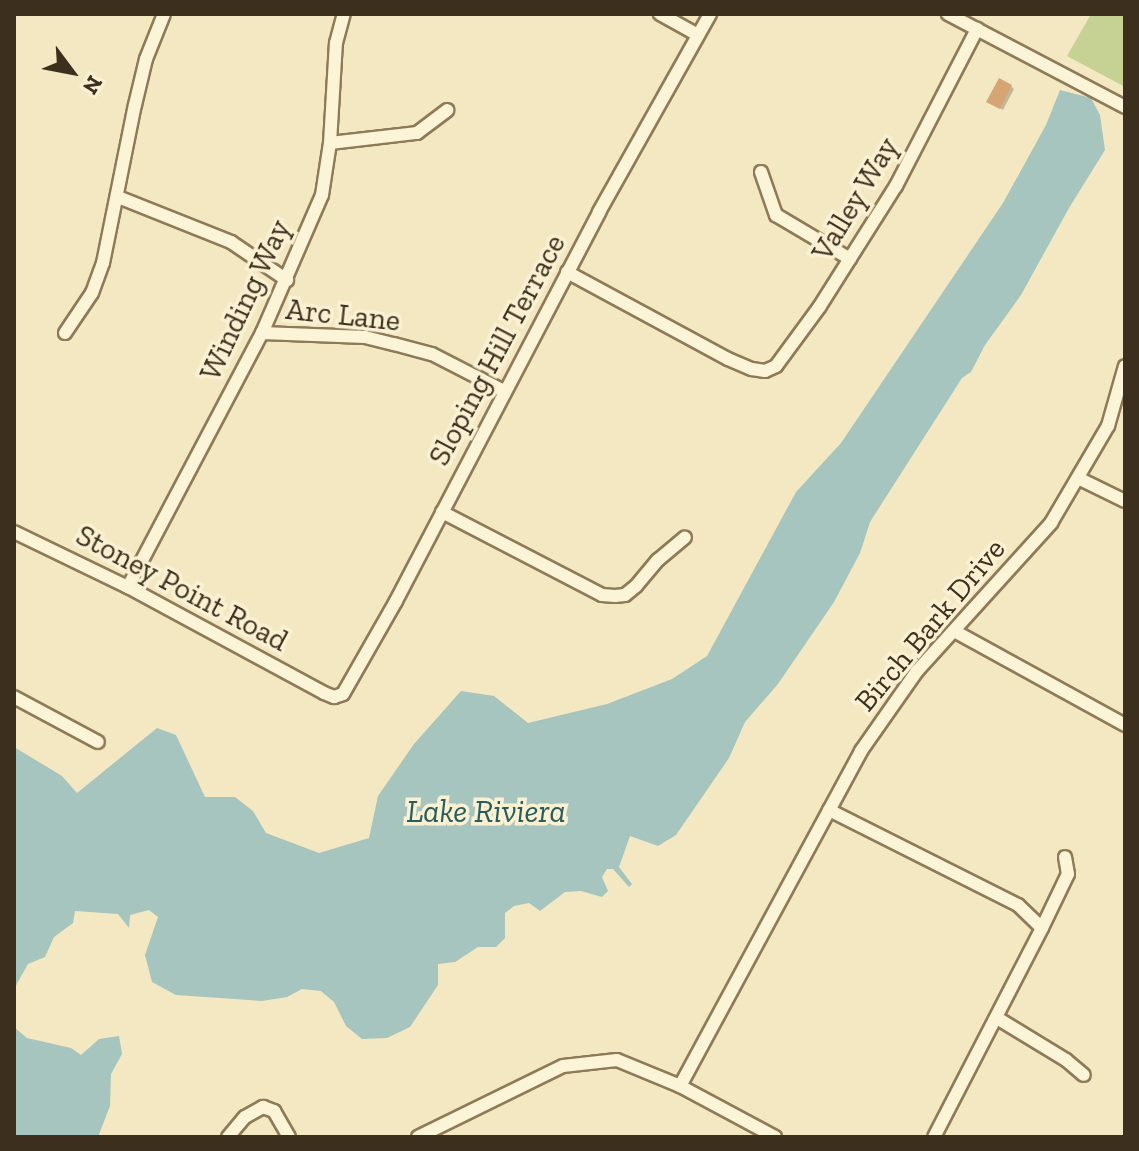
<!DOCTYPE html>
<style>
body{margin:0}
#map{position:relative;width:1139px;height:1151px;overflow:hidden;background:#f3e8c2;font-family:"Zilla Slab",serif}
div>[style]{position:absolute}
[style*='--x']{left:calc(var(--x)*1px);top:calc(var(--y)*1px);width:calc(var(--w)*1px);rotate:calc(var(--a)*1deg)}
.green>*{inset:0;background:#c5d294}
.water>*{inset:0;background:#a5c5be}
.shadow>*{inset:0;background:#0003}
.building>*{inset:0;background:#d5a574}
.roads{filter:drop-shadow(2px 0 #8e7a57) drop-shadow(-2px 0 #8e7a57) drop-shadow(0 2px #8e7a57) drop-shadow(0 -2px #8e7a57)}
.minor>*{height:12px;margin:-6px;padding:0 6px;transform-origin:6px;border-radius:6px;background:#fcf4d6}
span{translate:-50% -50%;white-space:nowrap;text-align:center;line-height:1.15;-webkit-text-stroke:7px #f9f1d2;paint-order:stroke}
.street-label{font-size:30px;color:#3d2f1d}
.water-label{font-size:32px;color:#2a5c5e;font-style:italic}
.frame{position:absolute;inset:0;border:16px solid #3d2f1d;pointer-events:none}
.north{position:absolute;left:32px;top:32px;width:80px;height:80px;-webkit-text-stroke:6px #f9f1d2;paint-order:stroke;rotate:122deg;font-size:22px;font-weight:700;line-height:32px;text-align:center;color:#3d2f1d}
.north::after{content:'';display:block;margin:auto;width:28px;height:36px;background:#3d2f1d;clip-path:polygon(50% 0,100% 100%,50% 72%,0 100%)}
</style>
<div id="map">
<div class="green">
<div style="clip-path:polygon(1091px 14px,1125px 14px,1125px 87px,1067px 56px)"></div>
</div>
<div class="water">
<div style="clip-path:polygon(1060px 90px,1091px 98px,1100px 115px,1105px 150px,1069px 208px,1021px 295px,985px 345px,971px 372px,962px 378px,870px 522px,860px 553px,834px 602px,778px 684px,745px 722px,729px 758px,676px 835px,658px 846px,630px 836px,619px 867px,632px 884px,629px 887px,613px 869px,607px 869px,602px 877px,608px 891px,602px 897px,581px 891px,565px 892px,540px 911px,529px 903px,514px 906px,505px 913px,505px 938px,496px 947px,478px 947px,455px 962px,438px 964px,438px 985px,410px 1027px,387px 1038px,362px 1039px,346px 1026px,334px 1002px,321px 991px,302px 989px,287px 997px,262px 1001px,176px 995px,152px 982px,145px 955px,158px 917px,149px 910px,130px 915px,129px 928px,118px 914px,75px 911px,73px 923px,54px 937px,45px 957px,28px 964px,14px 989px,14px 747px,62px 776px,77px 793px,157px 728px,176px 735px,205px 797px,235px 797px,253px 811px,266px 833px,319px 853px,369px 838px,378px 796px,414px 744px,461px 691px,494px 696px,528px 723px,607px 704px,672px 679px,707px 656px,796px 492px,841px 443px,1003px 203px,1046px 125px)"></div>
<div style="clip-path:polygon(14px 1027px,27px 1038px,71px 1048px,81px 1055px,99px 1039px,119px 1036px,122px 1054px,111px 1074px,110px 1106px,98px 1137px,14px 1137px)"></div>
</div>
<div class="shadow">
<div style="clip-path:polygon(1011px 86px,1014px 89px,1003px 110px,992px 104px)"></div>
</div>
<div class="building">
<div style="clip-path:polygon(999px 78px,1012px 85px,1000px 109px,986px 102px)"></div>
</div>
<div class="roads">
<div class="minor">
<div style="--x:660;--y:14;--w:43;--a:28.9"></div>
<div style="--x:948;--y:14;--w:200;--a:27.7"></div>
<div style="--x:330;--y:143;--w:88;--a:-6.6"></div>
<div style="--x:417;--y:133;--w:38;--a:-37"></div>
<div style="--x:761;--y:172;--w:46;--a:70.8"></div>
<div style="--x:776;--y:215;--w:86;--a:30.7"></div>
<div style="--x:118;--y:197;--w:122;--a:21.7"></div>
<div style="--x:231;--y:242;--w:68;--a:34.2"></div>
<div style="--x:567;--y:272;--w:183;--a:28.4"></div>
<div style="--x:728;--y:359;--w:26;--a:23"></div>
<div style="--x:752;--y:369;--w:13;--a:9"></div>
<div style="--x:765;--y:371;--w:12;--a:-24"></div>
<div style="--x:776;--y:366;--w:74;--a:-53.7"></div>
<div style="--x:820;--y:306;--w:142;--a:-57.7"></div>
<div style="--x:896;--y:186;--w:177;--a:-62.7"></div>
<div style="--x:65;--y:333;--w:48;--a:-56"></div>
<div style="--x:92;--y:293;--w:32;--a:-70"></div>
<div style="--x:103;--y:263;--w:161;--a:-78.6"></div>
<div style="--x:135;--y:105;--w:47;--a:-76.6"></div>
<div style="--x:146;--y:59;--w:48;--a:-68.2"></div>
<div style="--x:262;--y:333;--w:103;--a:2.2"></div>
<div style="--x:365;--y:337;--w:30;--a:14"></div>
<div style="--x:394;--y:344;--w:39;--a:15"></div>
<div style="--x:432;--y:354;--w:81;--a:27.2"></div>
<div style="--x:1080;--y:479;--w:50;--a:26.1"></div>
<div style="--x:442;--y:512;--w:180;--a:27.4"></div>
<div style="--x:602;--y:595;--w:13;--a:4"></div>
<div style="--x:615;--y:596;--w:10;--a:-6"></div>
<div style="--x:625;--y:595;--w:14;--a:-39"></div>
<div style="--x:636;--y:586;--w:34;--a:-50"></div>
<div style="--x:658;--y:560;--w:35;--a:-40"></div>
<div style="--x:14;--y:532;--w:127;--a:25.8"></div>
<div style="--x:128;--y:587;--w:223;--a:28.4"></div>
<div style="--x:324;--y:693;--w:11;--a:22"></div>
<div style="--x:334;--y:697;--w:9;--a:-18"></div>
<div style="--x:343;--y:694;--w:107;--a:-60.3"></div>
<div style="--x:396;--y:601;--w:439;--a:-62.4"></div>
<div style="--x:599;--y:212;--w:227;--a:-60.7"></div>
<div style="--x:128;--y:587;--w:287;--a:-62.2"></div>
<div style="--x:262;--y:333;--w:150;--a:-66.5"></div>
<div style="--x:322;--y:195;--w:53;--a:-81.3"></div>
<div style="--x:330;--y:143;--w:100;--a:-86.6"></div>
<div style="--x:336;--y:43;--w:30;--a:-75"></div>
<div style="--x:954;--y:631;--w:195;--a:28.8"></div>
<div style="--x:14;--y:697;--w:95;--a:28.2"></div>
<div style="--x:829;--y:810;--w:212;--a:26.7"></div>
<div style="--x:1018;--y:905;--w:33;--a:44"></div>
<div style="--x:1042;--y:928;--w:235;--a:117.3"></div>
<div style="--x:1042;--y:928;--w:60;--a:-64.3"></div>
<div style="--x:1068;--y:874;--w:17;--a:-100"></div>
<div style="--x:997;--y:1018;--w:81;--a:31.3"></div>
<div style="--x:1066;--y:1060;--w:23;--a:40"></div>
<div style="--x:680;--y:1086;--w:381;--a:-61.6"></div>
<div style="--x:861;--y:751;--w:98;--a:-55"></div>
<div style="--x:917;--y:671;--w:200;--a:-47.8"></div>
<div style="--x:1051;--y:523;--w:113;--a:-59.6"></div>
<div style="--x:1108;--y:426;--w:62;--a:-74.2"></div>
<div style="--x:228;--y:1137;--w:26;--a:-50"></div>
<div style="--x:245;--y:1117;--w:21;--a:-29"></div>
<div style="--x:263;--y:1107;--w:12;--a:20"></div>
<div style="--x:274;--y:1111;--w:30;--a:60"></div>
<div style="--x:418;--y:1137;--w:161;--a:-26.1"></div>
<div style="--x:563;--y:1066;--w:54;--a:-6.3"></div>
<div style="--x:617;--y:1060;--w:68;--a:22.4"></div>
<div style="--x:680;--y:1086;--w:108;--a:28.2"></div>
</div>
</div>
<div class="street-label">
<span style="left:855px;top:199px;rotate:-59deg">Valley Way</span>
<span style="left:245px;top:300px;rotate:-65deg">Winding Way</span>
<span style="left:343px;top:315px;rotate:6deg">Arc Lane</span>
<span style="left:497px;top:350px;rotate:-62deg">Sloping Hill Terrace</span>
<span style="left:182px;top:588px;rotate:28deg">Stoney Point Road</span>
<span style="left:930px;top:625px;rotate:-50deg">Birch Bark Drive</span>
</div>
<div class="water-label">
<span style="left:486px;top:811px">Lake Riviera</span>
</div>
<div class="frame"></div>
<div class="north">N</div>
</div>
